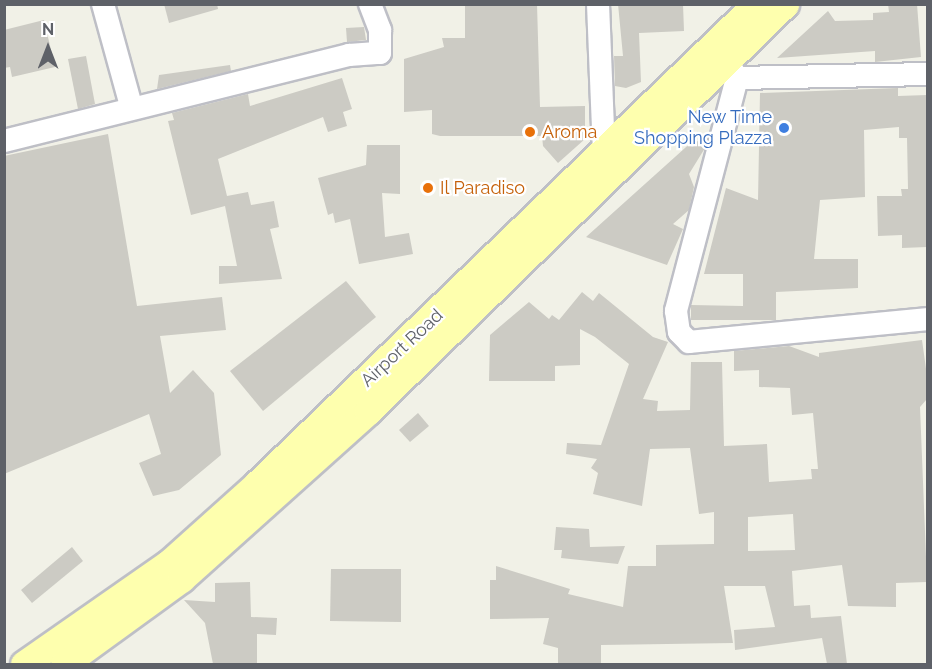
<!DOCTYPE html>
<style>
body{margin:0}
#map{position:relative;width:932px;height:669px;overflow:hidden;background:#f1f1e7;font-family:Raleway,sans-serif}
div>[style]{position:absolute}
[style*='--x']{left:calc(var(--x)*1px);top:calc(var(--y)*1px);width:calc(var(--w)*1px);rotate:calc(var(--a)*1deg)}
.building>*{inset:0;background:#cccbc4}
.roads{filter:drop-shadow(2px 0 #bebfc6) drop-shadow(-2px 0 #bebfc6) drop-shadow(0 2px #bebfc6) drop-shadow(0 -2px #bebfc6)}
.minor>*{height:22px;margin:-11px;padding:0 11px;transform-origin:11px;border-radius:11px;background:#fff}
.major>*{height:27px;margin:-13.5px;padding:0 13.5px;transform-origin:13.5px;border-radius:13.5px;background:#feffae}
.dots>*{width:16px;height:16px;translate:-50% -50%;box-sizing:border-box;border:3px solid #fff;border-radius:50%}
span{translate:-50% -50%;white-space:nowrap;text-align:center;line-height:1.15;-webkit-text-stroke:4.5px #fff;paint-order:stroke}
.shop-label{font-size:18px;color:#366cbe}
.right{translate:-100% -50%;text-align:right}
.food-label{font-size:18px;color:#c56008}
.left{translate:0 -50%;text-align:left}
.street-label{font-size:18px;color:#5e6168}
.frame{position:absolute;inset:0;border:6px solid #5e6168;pointer-events:none}
.north{position:absolute;left:18px;top:18px;width:60px;height:60px;-webkit-text-stroke:4px #fff;paint-order:stroke;rotate:0deg;font-size:16px;font-weight:700;line-height:24px;text-align:center;color:#5e6168}
.north::after{content:'';display:block;margin:auto;width:21px;height:27px;background:#5e6168;clip-path:polygon(50% 0,100% 100%,50% 72%,0 100%)}
</style>
<div id="map">
<div class="building">
<div style="clip-path:polygon(164px 4px,217px 4px,218px 9px,169px 23px)"></div>
<div style="clip-path:polygon(465px 4px,537px 4px,540px 107px,585px 106px,585px 139px,558px 163px,543px 146px,542px 136px,440px 136px,432px 134px,432px 110px,404px 112px,404px 59px,444px 47px,442px 38px,465px 38px)"></div>
<div style="clip-path:polygon(618px 4px,683px 4px,684px 31px,639px 33px,641px 82px,626px 88px,615px 86px,614px 56px,623px 56px)"></div>
<div style="clip-path:polygon(888px 4px,917px 4px,921px 57px,875px 62px,875px 51px,777px 58px,828px 11px,835px 21px,873px 20px,873px 13px,889px 12px)"></div>
<div style="clip-path:polygon(44px 20px,55px 67px,12px 77px,10px 67px,4px 68px,4px 30px)"></div>
<div style="clip-path:polygon(364px 27px,366px 40px,347px 42px,346px 28px)"></div>
<div style="clip-path:polygon(86px 56px,95px 104px,78px 109px,68px 59px)"></div>
<div style="clip-path:polygon(230px 65px,231px 71px,157px 89px,159px 75px)"></div>
<div style="clip-path:polygon(342px 78px,352px 109px,343px 112px,347px 126px,328px 132px,323px 117px,218px 159px,227px 196px,248px 192px,251px 205px,274px 201px,279px 227px,270px 229px,282px 279px,219px 284px,219px 266px,237px 266px,225px 206px,191px 215px,168px 121px,174px 120px,172px 113px,248px 94px,250px 106px)"></div>
<div style="clip-path:polygon(898px 88px,898px 96px,927px 95px,927px 247px,902px 248px,902px 235px,878px 236px,877px 196px,902px 196px,901px 189px,908px 189px,907px 138px,899px 138px,899px 127px,864px 130px,865px 197px,820px 200px,814px 259px,858px 259px,858px 288px,776px 292px,776px 320px,691px 320px,691px 305px,743px 306px,743px 274px,704px 274px,726px 188px,758px 200px,760px 93px)"></div>
<div style="clip-path:polygon(108px 134px,137px 306px,222px 297px,226px 330px,160px 336px,170px 393px,193px 370px,214px 393px,221px 455px,179px 490px,153px 496px,139px 463px,161px 454px,149px 414px,4px 474px,4px 156px)"></div>
<div style="clip-path:polygon(695px 139px,705px 148px,689px 174px,694px 187px,689px 210px,673px 224px,683px 229px,667px 265px,586px 237px)"></div>
<div style="clip-path:polygon(367px 145px,400px 145px,400px 194px,382px 193px,385px 237px,409px 233px,413px 254px,359px 264px,350px 219px,335px 223px,333px 213px,328px 215px,318px 178px,366px 165px)"></div>
<div style="clip-path:polygon(346px 281px,376px 317px,263px 411px,230px 371px)"></div>
<div style="clip-path:polygon(evenodd,582px 292px,593px 301px,599px 293px,653px 337px,668px 342px,643px 399px,658px 401px,657px 411px,690px 410px,691px 362px,722px 362px,724px 446px,767px 444px,769px 482px,812px 479px,811px 469px,818px 469px,813px 413px,792px 415px,790px 388px,759px 387px,759px 370px,734px 371px,734px 351px,789px 346px,819px 357px,819px 353px,922px 340px,927px 376px,927px 399px,920px 407px,927px 582px,896px 583px,896px 607px,848px 606px,842px 565px,792px 571px,794px 606px,810px 605px,811px 618px,841px 616px,847px 664px,827px 664px,822px 638px,735px 650px,734px 630px,775px 627px,765px 586px,724px 586px,733px 643px,601px 645px,601px 664px,558px 664px,558px 648px,543px 644px,549px 618px,490px 619px,490px 580px,496px 580px,496px 566px,570px 589px,568px 594px,623px 607px,628px 566px,656px 566px,656px 545px,714px 544px,714px 512px,699px 514px,690px 448px,650px 449px,642px 506px,593px 494px,598px 473px,591px 468px,597px 459px,566px 454px,567px 443px,601px 445px,629px 364px,595px 337px,580px 329px,580px 365px,555px 366px,555px 381px,489px 381px,490px 335px,529px 302px,549px 319px,552px 315px,559px 320px,582px 292px,793px 514px,795px 550px,748px 551px,748px 517px,793px 514px)"></div>
<div style="clip-path:polygon(418px 413px,429px 426px,410px 442px,399px 430px)"></div>
<div style="clip-path:polygon(556px 527px,589px 529px,590px 547px,625px 546px,618px 564px,561px 558px,562px 550px,554px 550px)"></div>
<div style="clip-path:polygon(72px 547px,83px 561px,32px 603px,21px 590px)"></div>
<div style="clip-path:polygon(331px 569px,401px 569px,401px 622px,330px 621px)"></div>
<div style="clip-path:polygon(250px 582px,251px 617px,277px 618px,276px 635px,257px 634px,257px 664px,213px 664px,205px 623px,184px 600px,215px 602px,215px 583px)"></div>
</div>
<div class="roads">
<div class="minor">
<div style="--x:103;--y:4;--w:106;--a:74.6"></div>
<div style="--x:598;--y:4;--w:150;--a:87.7"></div>
<div style="--x:728;--y:62;--w:18;--a:61"></div>
<div style="--x:737;--y:78;--w:241;--a:104.7"></div>
<div style="--x:676;--y:311;--w:21;--a:82"></div>
<div style="--x:679;--y:332;--w:14;--a:45"></div>
<div style="--x:689;--y:342;--w:240;--a:-5.5"></div>
<div style="--x:737;--y:78;--w:191;--a:-1.2"></div>
<div style="--x:4;--y:141;--w:356;--a:-14"></div>
<div style="--x:349;--y:55;--w:31;--a:-4"></div>
<div style="--x:380;--y:53;--w:23;--a:-90"></div>
<div style="--x:380;--y:30;--w:28;--a:-111"></div>
</div>
<div class="major">
<div style="--x:24;--y:664;--w:177;--a:-34.9"></div>
<div style="--x:169;--y:563;--w:118;--a:-41.9"></div>
<div style="--x:257;--y:484;--w:692;--a:-43.89"></div>
<div style="--x:64;--y:664;--w:145;--a:-36"></div>
<div style="--x:181;--y:579;--w:251;--a:-41.9"></div>
<div style="--x:368;--y:411;--w:583;--a:-44.3"></div>
</div>
</div>
<div class="dots">
<div style="left:784px;top:128px;background:#3f7fe0"></div>
<div style="left:530px;top:132px;background:#e8710a"></div>
<div style="left:428px;top:188px;background:#e8710a"></div>
</div>
<div class="shop-label">
<span class="right" style="left:772px;top:128px">New Time<br>Shopping Plazza</span>
</div>
<div class="food-label">
<span class="left" style="left:542px;top:132px">Aroma</span>
<span class="left" style="left:440px;top:188px">Il Paradiso</span>
</div>
<div class="street-label">
<span style="left:402px;top:348px;rotate:-43deg">Airport Road</span>
</div>
<div class="frame"></div>
<div class="north">N</div>
</div>
